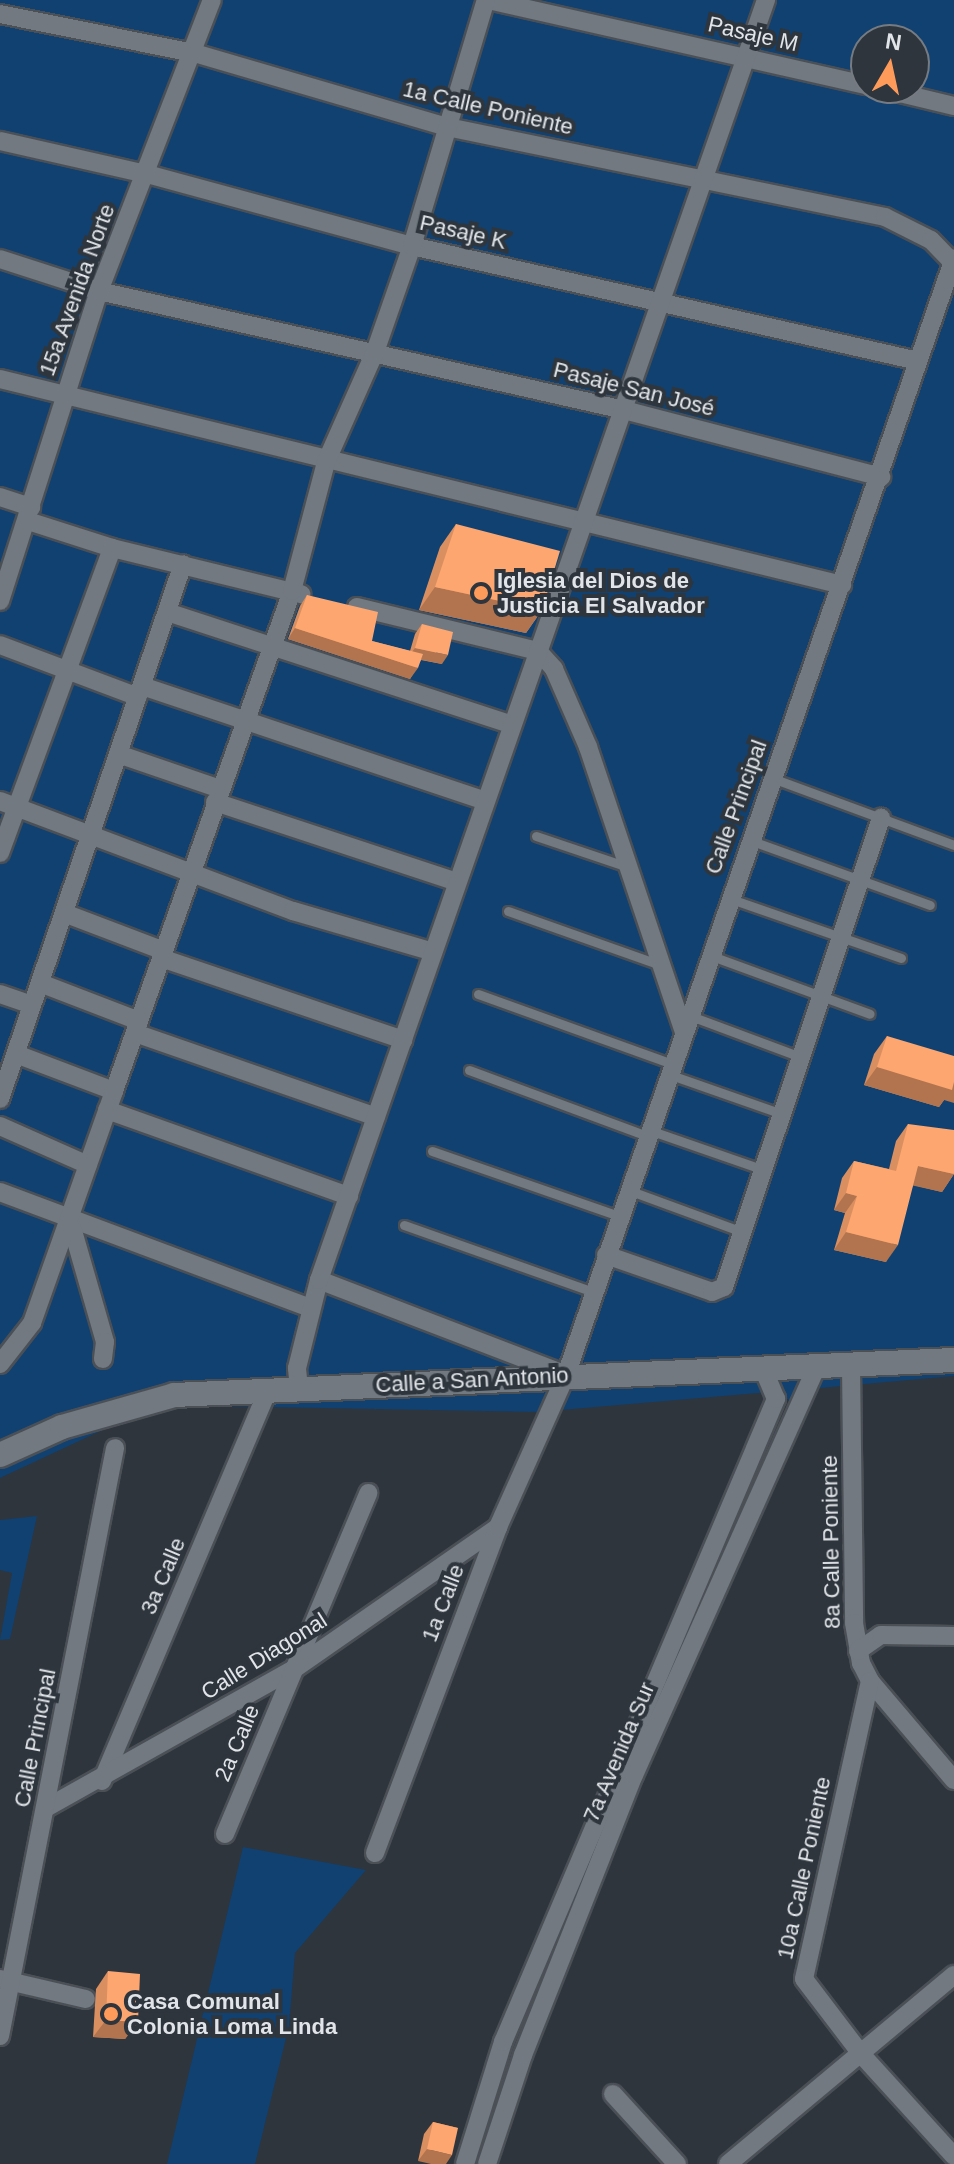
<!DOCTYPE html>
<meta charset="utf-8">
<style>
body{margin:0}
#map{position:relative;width:954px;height:2164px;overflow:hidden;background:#2e353c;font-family:Arial,sans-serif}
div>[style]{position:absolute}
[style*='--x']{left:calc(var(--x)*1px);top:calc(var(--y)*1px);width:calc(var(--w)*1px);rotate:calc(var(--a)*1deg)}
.green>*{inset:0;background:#104170}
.roads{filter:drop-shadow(2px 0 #4b5057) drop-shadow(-2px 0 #4b5057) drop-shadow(0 2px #4b5057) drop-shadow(0 -2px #4b5057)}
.lane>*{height:9px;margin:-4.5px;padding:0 4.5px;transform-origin:4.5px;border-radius:4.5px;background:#727981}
.street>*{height:18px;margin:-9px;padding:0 9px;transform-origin:9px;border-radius:9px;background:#727981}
.secondary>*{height:24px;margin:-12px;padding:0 12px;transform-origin:12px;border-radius:12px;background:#727981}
.wall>*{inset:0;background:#da8f60}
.shaded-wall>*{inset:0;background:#b1744e}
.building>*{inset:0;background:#fda670}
.dots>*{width:22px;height:22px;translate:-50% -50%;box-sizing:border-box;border:4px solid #2e353c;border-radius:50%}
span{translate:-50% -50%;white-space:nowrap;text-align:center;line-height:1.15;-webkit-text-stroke:8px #2e353c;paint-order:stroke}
.street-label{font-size:22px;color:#e1e5ea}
.poi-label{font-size:22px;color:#e1e5ea;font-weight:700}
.left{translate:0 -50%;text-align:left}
.north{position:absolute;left:850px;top:24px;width:80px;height:80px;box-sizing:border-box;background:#2e353c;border:2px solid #767b82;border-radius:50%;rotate:9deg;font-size:22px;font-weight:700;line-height:32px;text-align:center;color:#e1e5ea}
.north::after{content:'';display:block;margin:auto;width:28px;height:36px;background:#ff9b5a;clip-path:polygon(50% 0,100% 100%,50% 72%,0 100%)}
</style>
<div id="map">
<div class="green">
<div style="clip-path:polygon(evenodd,0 0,954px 0,954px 1376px,798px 1390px,790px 1402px,781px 1391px,538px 1412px,156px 1405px,0 1478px,0 0,866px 40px,914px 40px,914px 88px,866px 88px,866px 40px)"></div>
<div style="clip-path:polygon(37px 1516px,10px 1639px,0 1640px,12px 1573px,0 1570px,0 1520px)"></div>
<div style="clip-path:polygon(243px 1847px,366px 1870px,295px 1953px,289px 2026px,255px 2164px,167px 2164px)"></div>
</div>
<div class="roads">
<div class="lane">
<div style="--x:772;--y:778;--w:194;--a:20.2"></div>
<div style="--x:536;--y:836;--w:97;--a:18.6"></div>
<div style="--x:752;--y:841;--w:189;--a:19.8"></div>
<div style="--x:731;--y:899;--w:180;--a:19.1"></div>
<div style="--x:508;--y:911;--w:164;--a:19.5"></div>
<div style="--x:709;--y:955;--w:171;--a:20.1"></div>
<div style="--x:478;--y:994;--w:206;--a:19.8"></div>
<div style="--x:688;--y:1015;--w:121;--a:20.4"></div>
<div style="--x:469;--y:1070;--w:190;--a:20.3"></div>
<div style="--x:668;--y:1074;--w:121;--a:19.3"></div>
<div style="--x:649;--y:1130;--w:122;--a:19.2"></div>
<div style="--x:432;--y:1151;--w:198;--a:19.2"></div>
<div style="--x:628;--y:1190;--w:122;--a:20.1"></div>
<div style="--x:404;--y:1225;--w:201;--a:19.5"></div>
</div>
<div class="street">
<div style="--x:488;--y:0;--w:387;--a:12.7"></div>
<div style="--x:0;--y:14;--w:198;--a:11.4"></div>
<div style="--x:194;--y:53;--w:264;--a:16.3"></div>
<div style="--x:447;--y:127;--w:447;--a:11.6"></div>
<div style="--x:885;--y:217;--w:51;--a:26.6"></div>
<div style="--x:931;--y:240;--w:33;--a:46"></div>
<div style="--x:879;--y:88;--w:77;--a:13.5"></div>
<div style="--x:0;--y:141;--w:151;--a:12.7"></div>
<div style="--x:147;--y:174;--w:275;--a:15.2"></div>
<div style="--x:412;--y:246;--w:519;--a:12.8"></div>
<div style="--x:0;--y:259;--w:104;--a:17.9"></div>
<div style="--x:99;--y:291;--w:538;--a:12.77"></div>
<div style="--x:624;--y:410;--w:266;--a:14.6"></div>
<div style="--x:0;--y:379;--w:867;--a:13.75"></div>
<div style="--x:0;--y:497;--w:33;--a:18"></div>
<div style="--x:28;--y:521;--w:88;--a:17.8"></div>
<div style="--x:112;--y:548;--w:195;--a:13.7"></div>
<div style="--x:0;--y:601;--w:325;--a:-72.3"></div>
<div style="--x:99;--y:291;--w:312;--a:-68.8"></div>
<div style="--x:357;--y:607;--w:186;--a:13.7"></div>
<div style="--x:538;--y:651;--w:24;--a:48"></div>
<div style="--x:554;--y:669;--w:85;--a:66.4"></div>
<div style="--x:588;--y:747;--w:298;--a:71.4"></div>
<div style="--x:167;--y:612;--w:363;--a:18.1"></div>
<div style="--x:0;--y:645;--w:147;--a:20.6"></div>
<div style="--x:142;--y:686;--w:362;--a:18.5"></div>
<div style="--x:118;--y:754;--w:108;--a:18.9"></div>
<div style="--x:0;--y:801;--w:313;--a:20.6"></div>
<div style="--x:293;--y:911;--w:146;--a:16.3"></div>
<div style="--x:215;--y:802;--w:255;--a:18.3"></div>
<div style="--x:0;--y:853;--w:325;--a:-69.8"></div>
<div style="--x:64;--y:913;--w:107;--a:20.8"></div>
<div style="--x:161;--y:958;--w:256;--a:18.7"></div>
<div style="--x:40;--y:983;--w:106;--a:21"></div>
<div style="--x:0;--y:994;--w:34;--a:19"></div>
<div style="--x:135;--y:1033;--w:255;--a:19.2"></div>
<div style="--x:16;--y:1054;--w:105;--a:20.7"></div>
<div style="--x:0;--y:1099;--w:565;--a:-71.12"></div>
<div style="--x:107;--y:1110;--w:257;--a:19.6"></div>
<div style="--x:0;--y:1126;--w:96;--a:23.9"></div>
<div style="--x:0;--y:1192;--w:332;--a:20.5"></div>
<div style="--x:69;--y:1217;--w:130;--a:73.9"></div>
<div style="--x:105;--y:1342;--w:17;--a:97"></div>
<div style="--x:606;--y:1255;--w:112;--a:19.2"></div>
<div style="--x:712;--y:1292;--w:13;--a:-23"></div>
<div style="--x:724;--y:1287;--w:495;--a:-71.5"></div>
<div style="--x:319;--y:1280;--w:265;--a:21"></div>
<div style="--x:0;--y:1364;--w:52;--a:-52"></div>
<div style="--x:32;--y:1323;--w:246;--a:-70.5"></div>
<div style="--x:114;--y:1091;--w:531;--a:-70.4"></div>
<div style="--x:292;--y:591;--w:133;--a:-75.2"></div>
<div style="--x:326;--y:462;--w:120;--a:-66"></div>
<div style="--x:375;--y:352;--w:112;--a:-70.8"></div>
<div style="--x:412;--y:246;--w:257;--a:-73.3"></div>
<div style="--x:851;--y:1366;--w:257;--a:89.3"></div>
<div style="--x:854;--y:1623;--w:41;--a:80.1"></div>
<div style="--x:861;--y:1663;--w:20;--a:63"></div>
<div style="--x:870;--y:1681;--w:130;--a:49.7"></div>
<div style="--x:299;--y:1388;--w:20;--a:-96"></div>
<div style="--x:297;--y:1368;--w:91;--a:-76"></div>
<div style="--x:319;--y:1280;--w:1356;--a:-70.75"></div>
<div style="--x:858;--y:1651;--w:28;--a:-35"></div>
<div style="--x:881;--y:1635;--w:73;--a:0.8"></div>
<div style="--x:870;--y:1681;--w:305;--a:102.5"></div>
<div style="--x:804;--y:1979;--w:96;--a:52.7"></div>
<div style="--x:862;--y:2055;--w:137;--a:47.7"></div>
<div style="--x:102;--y:1781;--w:425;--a:-67"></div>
<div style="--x:46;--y:1808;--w:284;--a:-29.3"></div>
<div style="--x:294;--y:1669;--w:249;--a:-34.8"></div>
<div style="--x:225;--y:1834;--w:370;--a:-67.2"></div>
<div style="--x:375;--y:1853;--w:348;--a:-69.3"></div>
<div style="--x:498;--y:1527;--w:167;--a:-65.9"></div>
<div style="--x:566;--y:1375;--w:1182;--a:-70.84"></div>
<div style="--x:0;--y:1979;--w:88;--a:13.1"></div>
<div style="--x:0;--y:2036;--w:599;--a:-78.93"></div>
<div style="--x:613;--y:2094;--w:95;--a:47.6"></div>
<div style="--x:465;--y:2164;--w:128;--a:-72.7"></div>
<div style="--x:503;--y:2042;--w:699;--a:-67"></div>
<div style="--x:776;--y:1399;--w:33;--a:-113"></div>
<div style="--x:487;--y:2164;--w:115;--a:-71.7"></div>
<div style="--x:523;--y:2055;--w:301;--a:-68.4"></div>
<div style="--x:634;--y:1775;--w:446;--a:-65.9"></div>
<div style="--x:728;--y:2164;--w:295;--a:-39.9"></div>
</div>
<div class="secondary">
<div style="--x:0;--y:1455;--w:68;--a:-24.3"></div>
<div style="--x:62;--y:1427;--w:116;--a:-15.9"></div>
<div style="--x:174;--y:1395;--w:781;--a:-2.57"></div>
</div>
</div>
<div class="wall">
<div style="clip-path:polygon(456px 524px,542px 610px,526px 633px,419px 610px,440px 547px)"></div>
<div style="clip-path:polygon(307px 595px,372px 641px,410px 651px,415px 634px,422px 624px,442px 664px,421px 660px,410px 679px,288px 639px,300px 606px)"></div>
<div style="clip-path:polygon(887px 1036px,944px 1100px,939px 1107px,864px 1085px,874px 1054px)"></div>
<div style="clip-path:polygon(908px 1124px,954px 1174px,942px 1192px,913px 1185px,886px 1262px,834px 1250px,845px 1213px,834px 1210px,842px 1178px,854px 1161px,889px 1169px,896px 1141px)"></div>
<div style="clip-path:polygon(108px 1971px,138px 2022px,125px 2039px,93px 2037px,96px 1989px)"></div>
<div style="clip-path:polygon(433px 2122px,458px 2128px,418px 2161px,424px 2134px)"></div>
</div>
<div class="shaded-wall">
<div style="clip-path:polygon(435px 587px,542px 610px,526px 633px,419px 610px)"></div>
<div style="clip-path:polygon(295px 628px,418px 668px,410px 679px,288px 639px)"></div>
<div style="clip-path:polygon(415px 648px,448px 655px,442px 664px,408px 657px)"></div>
<div style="clip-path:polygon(877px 1067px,954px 1082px,954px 1103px,944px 1100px,939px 1107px,864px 1085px)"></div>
<div style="clip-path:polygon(918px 1166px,954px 1174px,942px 1192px,906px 1184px)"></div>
<div style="clip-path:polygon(846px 1193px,857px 1196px,845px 1213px,834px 1210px)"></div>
<div style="clip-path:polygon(846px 1232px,898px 1245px,886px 1262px,834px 1250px)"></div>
<div style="clip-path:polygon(106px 2020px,138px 2022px,125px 2039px,93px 2037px)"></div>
<div style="clip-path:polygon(427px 2149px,452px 2155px,446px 2164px,431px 2164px,418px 2161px)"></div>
</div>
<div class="building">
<div style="clip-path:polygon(456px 524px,560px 551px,542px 610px,435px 587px)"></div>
<div style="clip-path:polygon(307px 595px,378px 612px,372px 641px,423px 654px,418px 668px,295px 628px)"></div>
<div style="clip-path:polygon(422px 624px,453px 632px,448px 655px,415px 648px)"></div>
<div style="clip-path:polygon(887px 1036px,954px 1056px,954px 1082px,952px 1090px,877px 1067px)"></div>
<div style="clip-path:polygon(908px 1124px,954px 1130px,954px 1174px,918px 1166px,898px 1245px,846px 1232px,857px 1196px,846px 1193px,854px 1161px,896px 1171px)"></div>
<div style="clip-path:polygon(108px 1971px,140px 1974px,138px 2022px,106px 2020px)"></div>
<div style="clip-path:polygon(433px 2122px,458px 2128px,452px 2155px,427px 2149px)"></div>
</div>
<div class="dots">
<div style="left:481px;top:593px;background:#ff9b5a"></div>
<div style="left:111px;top:2014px;background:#ff9b5a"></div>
</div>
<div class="street-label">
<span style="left:753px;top:34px;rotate:13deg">Pasaje M</span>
<span style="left:488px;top:108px;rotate:13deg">1a Calle Poniente</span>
<span style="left:463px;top:232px;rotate:13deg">Pasaje K</span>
<span style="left:77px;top:290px;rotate:-70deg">15a Avenida Norte</span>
<span style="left:634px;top:389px;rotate:14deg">Pasaje San José</span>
<span style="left:736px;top:807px;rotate:-70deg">Calle Principal</span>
<span style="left:472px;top:1380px;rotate:-3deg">Calle a San Antonio</span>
<span style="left:831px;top:1542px;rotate:-91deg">8a Calle Poniente</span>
<span style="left:163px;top:1576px;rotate:-67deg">3a Calle</span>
<span style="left:443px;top:1603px;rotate:-69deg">1a Calle</span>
<span style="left:264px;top:1656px;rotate:-32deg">Calle Diagonal</span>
<span style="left:35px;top:1738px;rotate:-79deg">Calle Principal</span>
<span style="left:237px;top:1743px;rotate:-67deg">2a Calle</span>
<span style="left:619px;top:1752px;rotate:-67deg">7a Avenida Sur</span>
<span style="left:804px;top:1868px;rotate:-78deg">10a Calle Poniente</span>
</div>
<div class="poi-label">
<span class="left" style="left:497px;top:593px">Iglesia del Dios de<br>Justicia El Salvador</span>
<span class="left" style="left:127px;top:2014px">Casa Comunal<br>Colonia Loma Linda</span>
</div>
<div class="north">N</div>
</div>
